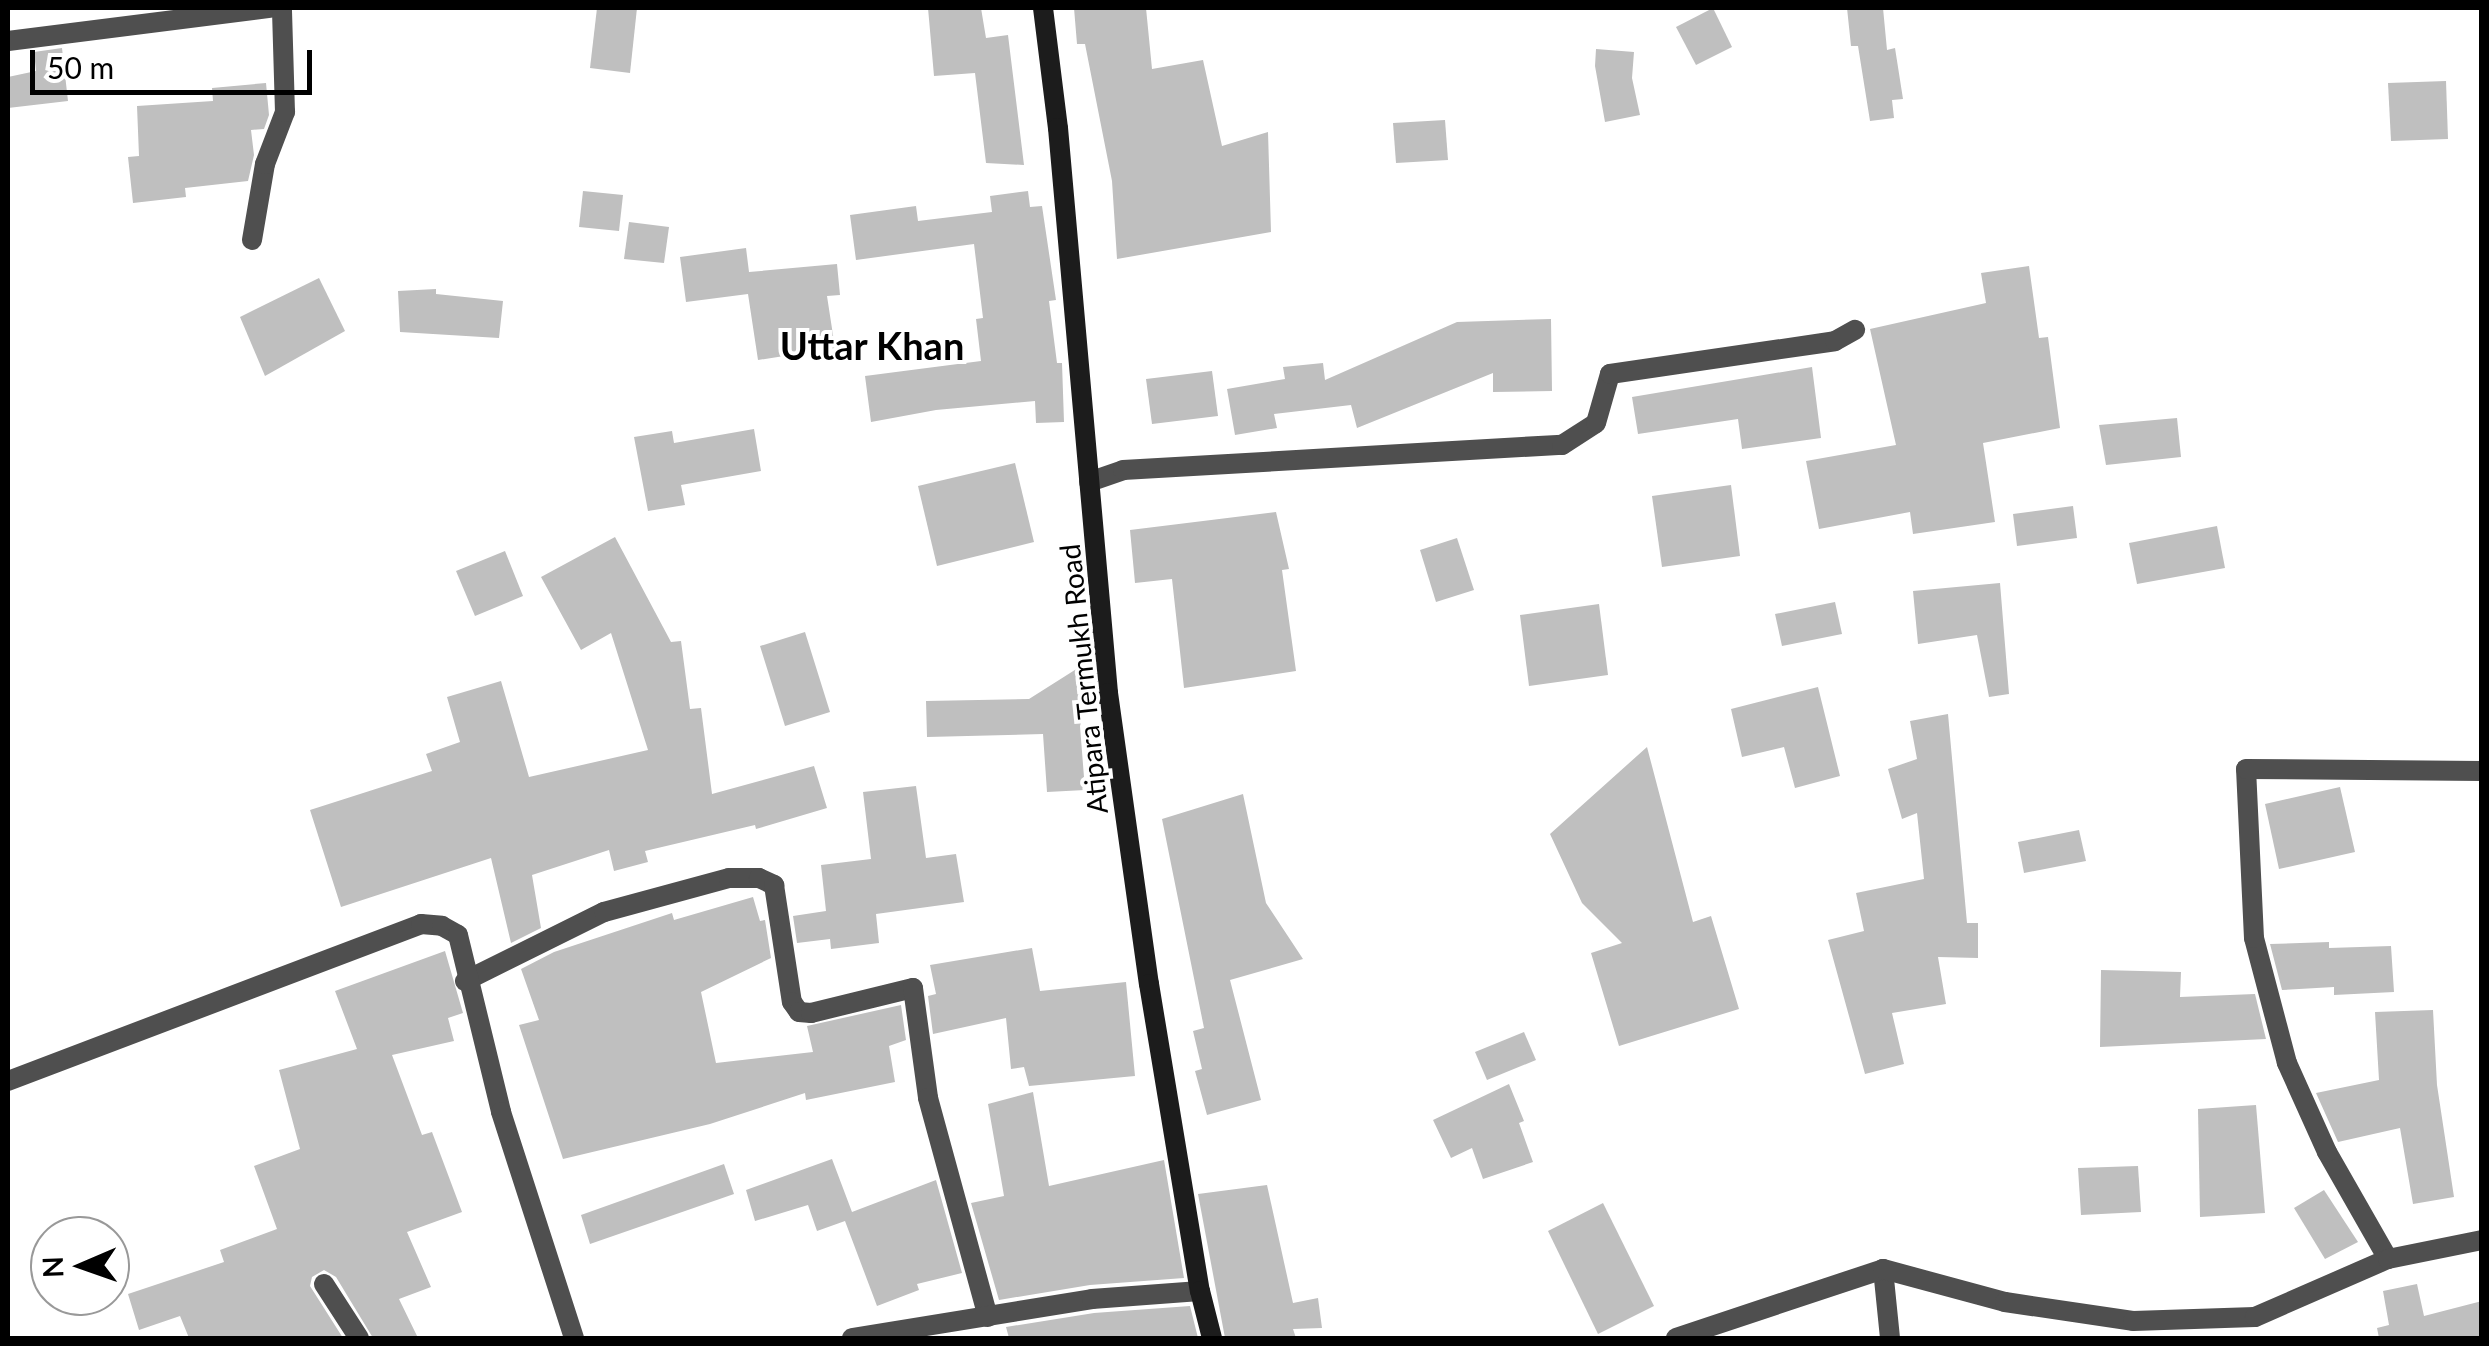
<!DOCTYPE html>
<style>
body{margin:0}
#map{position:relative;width:2489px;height:1346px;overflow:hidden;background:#fff;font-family:Lato,sans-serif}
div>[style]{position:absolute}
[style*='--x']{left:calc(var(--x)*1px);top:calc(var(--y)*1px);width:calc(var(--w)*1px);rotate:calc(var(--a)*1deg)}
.building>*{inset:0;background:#bfbfbf}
.street>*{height:20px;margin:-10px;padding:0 10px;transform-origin:10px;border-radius:10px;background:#4f4f4f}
.secondary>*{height:20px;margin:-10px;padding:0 10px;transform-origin:10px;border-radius:10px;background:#1c1c1c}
span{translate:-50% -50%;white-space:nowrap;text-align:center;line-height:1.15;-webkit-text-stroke:8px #fff;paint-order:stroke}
.street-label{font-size:28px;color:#000}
.district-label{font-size:38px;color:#000;font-weight:700}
.frame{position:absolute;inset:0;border:10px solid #000;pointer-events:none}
.north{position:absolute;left:30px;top:1216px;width:100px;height:100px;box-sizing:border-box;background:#fff;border:2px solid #999;border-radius:50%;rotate:268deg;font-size:28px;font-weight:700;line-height:40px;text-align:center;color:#000}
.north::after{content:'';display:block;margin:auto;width:35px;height:45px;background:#000;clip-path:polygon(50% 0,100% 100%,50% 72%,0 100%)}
.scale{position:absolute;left:30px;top:50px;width:282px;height:45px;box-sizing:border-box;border:5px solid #000;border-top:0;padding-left:12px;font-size:30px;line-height:35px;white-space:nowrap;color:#000;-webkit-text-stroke:8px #fff;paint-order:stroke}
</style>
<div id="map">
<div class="building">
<div style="clip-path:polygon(597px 8px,637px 8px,630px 73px,590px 68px)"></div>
<div style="clip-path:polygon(928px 8px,981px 8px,986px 38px,1008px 35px,1024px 165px,986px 163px,975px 73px,934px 76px)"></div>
<div style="clip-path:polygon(1074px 8px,1146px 8px,1152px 69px,1203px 60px,1222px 146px,1268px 132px,1271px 232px,1117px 259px,1112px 181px,1085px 44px,1077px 44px)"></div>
<div style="clip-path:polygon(1713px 8px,1732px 47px,1696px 65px,1676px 27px)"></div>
<div style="clip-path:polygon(1847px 8px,1883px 8px,1887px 50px,1895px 48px,1903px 99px,1892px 100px,1894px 118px,1870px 121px,1858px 46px,1851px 46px)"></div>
<div style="clip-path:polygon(62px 48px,68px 101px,8px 108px,8px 77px,36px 71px,34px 52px)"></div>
<div style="clip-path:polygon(1596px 49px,1634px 52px,1632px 78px,1640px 115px,1605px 122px,1595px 66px)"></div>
<div style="clip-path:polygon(2446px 81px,2448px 139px,2391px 141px,2388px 83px)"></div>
<div style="clip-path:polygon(266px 83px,269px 115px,264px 129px,251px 130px,254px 155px,248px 181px,185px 188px,186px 197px,133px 203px,128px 157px,139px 156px,137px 106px,213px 101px,212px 88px)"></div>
<div style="clip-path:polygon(1445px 120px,1448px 160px,1396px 163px,1393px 123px)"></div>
<div style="clip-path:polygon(583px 191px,623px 195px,619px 231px,579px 227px)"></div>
<div style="clip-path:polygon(1028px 191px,1030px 207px,1042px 206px,1056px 300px,1049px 301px,1057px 363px,1062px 363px,1064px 422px,1036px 423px,1035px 401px,936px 410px,871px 422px,865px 376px,981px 361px,976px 319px,983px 318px,974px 244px,856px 260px,850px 215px,916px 206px,918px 221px,992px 212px,990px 196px)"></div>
<div style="clip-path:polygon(629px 222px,669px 227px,664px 263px,624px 259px)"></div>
<div style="clip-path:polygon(746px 248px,749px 272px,837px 264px,840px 295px,827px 296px,835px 348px,758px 360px,748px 294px,686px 302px,680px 257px)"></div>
<div style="clip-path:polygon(2029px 266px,2039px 338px,2048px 337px,2060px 428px,1983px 443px,1995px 522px,1913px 534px,1910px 512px,1819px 529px,1806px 461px,1896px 445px,1870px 329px,1986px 303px,1981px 273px)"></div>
<div style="clip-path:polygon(319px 278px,345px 331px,265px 376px,240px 317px)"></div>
<div style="clip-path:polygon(436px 289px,436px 294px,503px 301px,499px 338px,400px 332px,398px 291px)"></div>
<div style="clip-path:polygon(1551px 319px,1552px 391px,1493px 392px,1493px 373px,1357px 428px,1351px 405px,1274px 414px,1277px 428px,1235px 435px,1227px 389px,1285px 379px,1283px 367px,1323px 363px,1325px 380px,1457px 322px)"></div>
<div style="clip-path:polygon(1812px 367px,1821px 438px,1742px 449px,1738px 419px,1638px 434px,1632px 397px)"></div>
<div style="clip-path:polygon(1212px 371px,1218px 416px,1152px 424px,1146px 379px)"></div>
<div style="clip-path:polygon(2177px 418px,2181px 457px,2106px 465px,2099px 425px)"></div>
<div style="clip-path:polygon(754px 429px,761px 471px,681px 485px,685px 505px,648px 511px,634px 437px,672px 431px,674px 443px)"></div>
<div style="clip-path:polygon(1015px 463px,1034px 542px,937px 566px,918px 486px)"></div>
<div style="clip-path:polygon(1731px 485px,1740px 556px,1662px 567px,1652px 496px)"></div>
<div style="clip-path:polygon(2073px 506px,2077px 538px,2017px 546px,2013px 514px)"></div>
<div style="clip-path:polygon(1276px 512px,1289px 569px,1282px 570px,1296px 671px,1184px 688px,1172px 579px,1135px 583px,1130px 530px)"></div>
<div style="clip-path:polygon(2217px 526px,2225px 568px,2137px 584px,2129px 543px)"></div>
<div style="clip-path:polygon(615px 537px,671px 642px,681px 641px,690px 709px,701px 708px,712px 794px,814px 766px,827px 808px,756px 829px,755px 825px,645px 851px,648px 862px,614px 871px,609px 850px,532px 875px,541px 928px,511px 943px,491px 858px,341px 907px,310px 810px,432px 771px,426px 754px,460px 742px,447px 697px,501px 681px,529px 777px,648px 750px,611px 633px,581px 650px,541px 577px)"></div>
<div style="clip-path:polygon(1457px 538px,1474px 590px,1436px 602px,1420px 550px)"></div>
<div style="clip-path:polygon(505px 551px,523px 596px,475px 616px,456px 571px)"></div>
<div style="clip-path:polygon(2000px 583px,2009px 694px,1989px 697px,1977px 635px,1918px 644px,1913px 591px)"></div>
<div style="clip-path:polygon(1835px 602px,1842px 634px,1782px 646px,1775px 614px)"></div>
<div style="clip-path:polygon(1599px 604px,1608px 675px,1529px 686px,1520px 615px)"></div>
<div style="clip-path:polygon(805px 632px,830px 712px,785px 726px,760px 646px)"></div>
<div style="clip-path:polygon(1078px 668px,1093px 681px,1080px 726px,1085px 790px,1047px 792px,1043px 734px,927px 737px,926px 701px,1029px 699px)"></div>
<div style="clip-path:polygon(1818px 687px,1840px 776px,1795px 788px,1784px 747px,1742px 757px,1731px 709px)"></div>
<div style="clip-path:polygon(1948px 714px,1967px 923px,1978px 923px,1978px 958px,1938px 957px,1946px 1004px,1892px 1013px,1904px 1064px,1865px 1074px,1828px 940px,1864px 931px,1856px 893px,1924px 879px,1917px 813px,1902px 819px,1888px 769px,1917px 759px,1910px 721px)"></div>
<div style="clip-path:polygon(1647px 747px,1693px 922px,1711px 916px,1739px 1009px,1619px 1046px,1591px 953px,1622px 943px,1582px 903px,1550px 834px)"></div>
<div style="clip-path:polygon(916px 786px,926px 858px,956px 854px,964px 902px,876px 914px,879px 943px,831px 949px,830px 939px,797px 943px,793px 916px,826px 911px,821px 865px,871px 859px,863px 792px)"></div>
<div style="clip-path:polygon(2340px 787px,2355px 852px,2279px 869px,2265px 804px)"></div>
<div style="clip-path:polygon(1243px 794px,1266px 903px,1303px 959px,1230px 980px,1261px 1100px,1207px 1115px,1195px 1071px,1202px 1069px,1193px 1031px,1204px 1028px,1162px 819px)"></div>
<div style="clip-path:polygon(2079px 830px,2086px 861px,2024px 873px,2018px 842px)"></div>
<div style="clip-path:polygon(753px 897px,760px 921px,765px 920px,771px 958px,701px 992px,716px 1063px,813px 1052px,807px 1026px,901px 1005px,906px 1040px,889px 1046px,895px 1082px,806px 1100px,805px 1093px,710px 1124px,563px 1159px,519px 1025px,539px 1020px,521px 969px,554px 952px,672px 913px,674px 920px)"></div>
<div style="clip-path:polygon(2329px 942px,2329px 948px,2391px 946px,2394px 992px,2334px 995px,2334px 987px,2282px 990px,2270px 944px)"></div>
<div style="clip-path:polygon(1032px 948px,1040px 991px,1126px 982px,1135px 1076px,1029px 1086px,1024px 1067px,1011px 1069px,1006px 1018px,933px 1034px,928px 996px,936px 994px,930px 965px)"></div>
<div style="clip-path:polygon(445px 951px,463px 1013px,448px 1018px,454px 1041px,392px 1055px,422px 1135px,432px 1132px,462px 1212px,407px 1232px,431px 1287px,399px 1299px,418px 1338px,373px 1338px,336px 1277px,324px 1270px,312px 1277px,310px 1286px,343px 1338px,189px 1338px,180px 1316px,139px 1330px,128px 1294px,224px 1262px,220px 1250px,277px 1229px,254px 1166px,300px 1149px,279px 1070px,357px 1049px,335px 991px)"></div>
<div style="clip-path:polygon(2101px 970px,2181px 972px,2180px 997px,2255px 994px,2266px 1039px,2100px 1047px)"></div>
<div style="clip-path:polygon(2433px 1010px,2437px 1085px,2454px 1197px,2413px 1204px,2400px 1128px,2338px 1142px,2316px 1093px,2379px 1080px,2375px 1012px)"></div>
<div style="clip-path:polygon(1524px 1032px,1536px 1060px,1487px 1080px,1475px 1052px)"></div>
<div style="clip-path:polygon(1509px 1084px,1524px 1121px,1519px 1123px,1533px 1162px,1483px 1179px,1472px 1148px,1451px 1158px,1433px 1120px)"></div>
<div style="clip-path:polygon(1033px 1092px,1049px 1186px,1164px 1160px,1184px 1278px,1090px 1285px,999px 1300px,971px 1203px,1004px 1196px,988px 1104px)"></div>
<div style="clip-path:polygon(2256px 1105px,2265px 1213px,2200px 1217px,2198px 1109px)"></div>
<div style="clip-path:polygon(832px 1159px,852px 1212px,936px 1180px,962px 1273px,917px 1284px,919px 1290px,877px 1306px,845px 1221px,817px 1231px,808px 1205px,755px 1221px,746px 1190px)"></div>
<div style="clip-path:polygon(724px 1164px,734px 1194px,590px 1244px,581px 1215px)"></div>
<div style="clip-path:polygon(2138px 1166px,2141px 1212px,2081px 1215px,2078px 1168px)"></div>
<div style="clip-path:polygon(1267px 1185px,1293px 1303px,1318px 1298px,1322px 1328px,1293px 1329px,1296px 1338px,1225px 1338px,1198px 1194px)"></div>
<div style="clip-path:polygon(2324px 1190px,2358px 1242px,2325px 1259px,2294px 1208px)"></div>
<div style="clip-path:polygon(1603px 1203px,1654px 1306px,1598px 1334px,1548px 1231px)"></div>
<div style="clip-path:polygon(2417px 1284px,2424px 1316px,2482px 1301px,2482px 1338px,2379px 1338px,2377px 1328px,2389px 1325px,2383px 1291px)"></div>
<div style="clip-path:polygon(1190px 1306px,1198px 1338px,1009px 1338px,1006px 1327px,1094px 1313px)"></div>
</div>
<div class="street">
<div style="--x:8;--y:41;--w:264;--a:-7.2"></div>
<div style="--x:252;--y:240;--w:77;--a:-80.3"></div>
<div style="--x:265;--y:164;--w:56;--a:-69"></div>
<div style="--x:285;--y:112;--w:104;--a:-91.7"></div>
<div style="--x:1089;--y:482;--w:36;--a:-19"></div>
<div style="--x:1123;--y:470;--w:440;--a:-3.3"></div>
<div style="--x:1562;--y:445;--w:40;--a:-32.9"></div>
<div style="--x:1596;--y:423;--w:51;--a:-74.1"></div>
<div style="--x:1610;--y:374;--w:227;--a:-8.3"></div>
<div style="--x:1835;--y:341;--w:23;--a:-29"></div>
<div style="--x:465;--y:981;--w:155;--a:-26.4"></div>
<div style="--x:604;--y:912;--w:130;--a:-15.2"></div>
<div style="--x:729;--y:878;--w:30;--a:0"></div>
<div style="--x:759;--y:878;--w:17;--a:25"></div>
<div style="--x:774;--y:885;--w:118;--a:81.3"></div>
<div style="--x:792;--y:1002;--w:12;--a:55"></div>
<div style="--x:799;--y:1012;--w:12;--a:5"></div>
<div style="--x:811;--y:1013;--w:105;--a:-13.8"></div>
<div style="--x:913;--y:988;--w:111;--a:82.2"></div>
<div style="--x:928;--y:1098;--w:227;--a:74.7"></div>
<div style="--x:8;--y:1081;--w:442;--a:-20.8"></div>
<div style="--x:421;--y:924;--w:21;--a:5"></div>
<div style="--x:442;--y:926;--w:18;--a:29"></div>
<div style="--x:458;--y:935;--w:182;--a:76.3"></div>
<div style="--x:501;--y:1112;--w:237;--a:72.1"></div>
<div style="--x:2388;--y:1259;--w:123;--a:-119.7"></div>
<div style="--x:2327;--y:1152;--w:98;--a:-114.2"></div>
<div style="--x:2287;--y:1063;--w:129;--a:-104.8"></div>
<div style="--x:2254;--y:938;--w:169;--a:-92.7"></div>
<div style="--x:2246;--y:769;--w:236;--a:0.5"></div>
<div style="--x:1883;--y:1269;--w:69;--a:84.2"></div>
<div style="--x:324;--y:1284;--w:64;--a:57.1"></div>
<div style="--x:852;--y:1338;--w:243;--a:-9.2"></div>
<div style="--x:1092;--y:1299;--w:108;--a:-4.2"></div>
<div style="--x:1676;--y:1338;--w:218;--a:-18.4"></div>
<div style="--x:1883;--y:1269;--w:126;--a:15.1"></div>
<div style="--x:2005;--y:1302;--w:129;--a:8.4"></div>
<div style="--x:2133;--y:1321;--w:122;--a:-1.9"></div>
<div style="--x:2255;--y:1317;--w:145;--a:-23.6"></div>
<div style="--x:2388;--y:1259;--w:96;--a:-11.4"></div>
</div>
<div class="secondary">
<div style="--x:1043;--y:8;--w:121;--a:82.9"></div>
<div style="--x:1058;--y:128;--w:567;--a:84.94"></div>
<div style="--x:1108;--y:693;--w:294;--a:82"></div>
<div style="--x:1149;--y:984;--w:311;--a:80.6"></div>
<div style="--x:1200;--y:1291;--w:49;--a:75.7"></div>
</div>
<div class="street-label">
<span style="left:1083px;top:679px;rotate:-96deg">Atipara Termukh Road</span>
</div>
<div class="district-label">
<span style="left:872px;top:346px">Uttar Khan</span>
</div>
<div class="frame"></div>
<div class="north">N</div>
<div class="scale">50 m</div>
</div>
